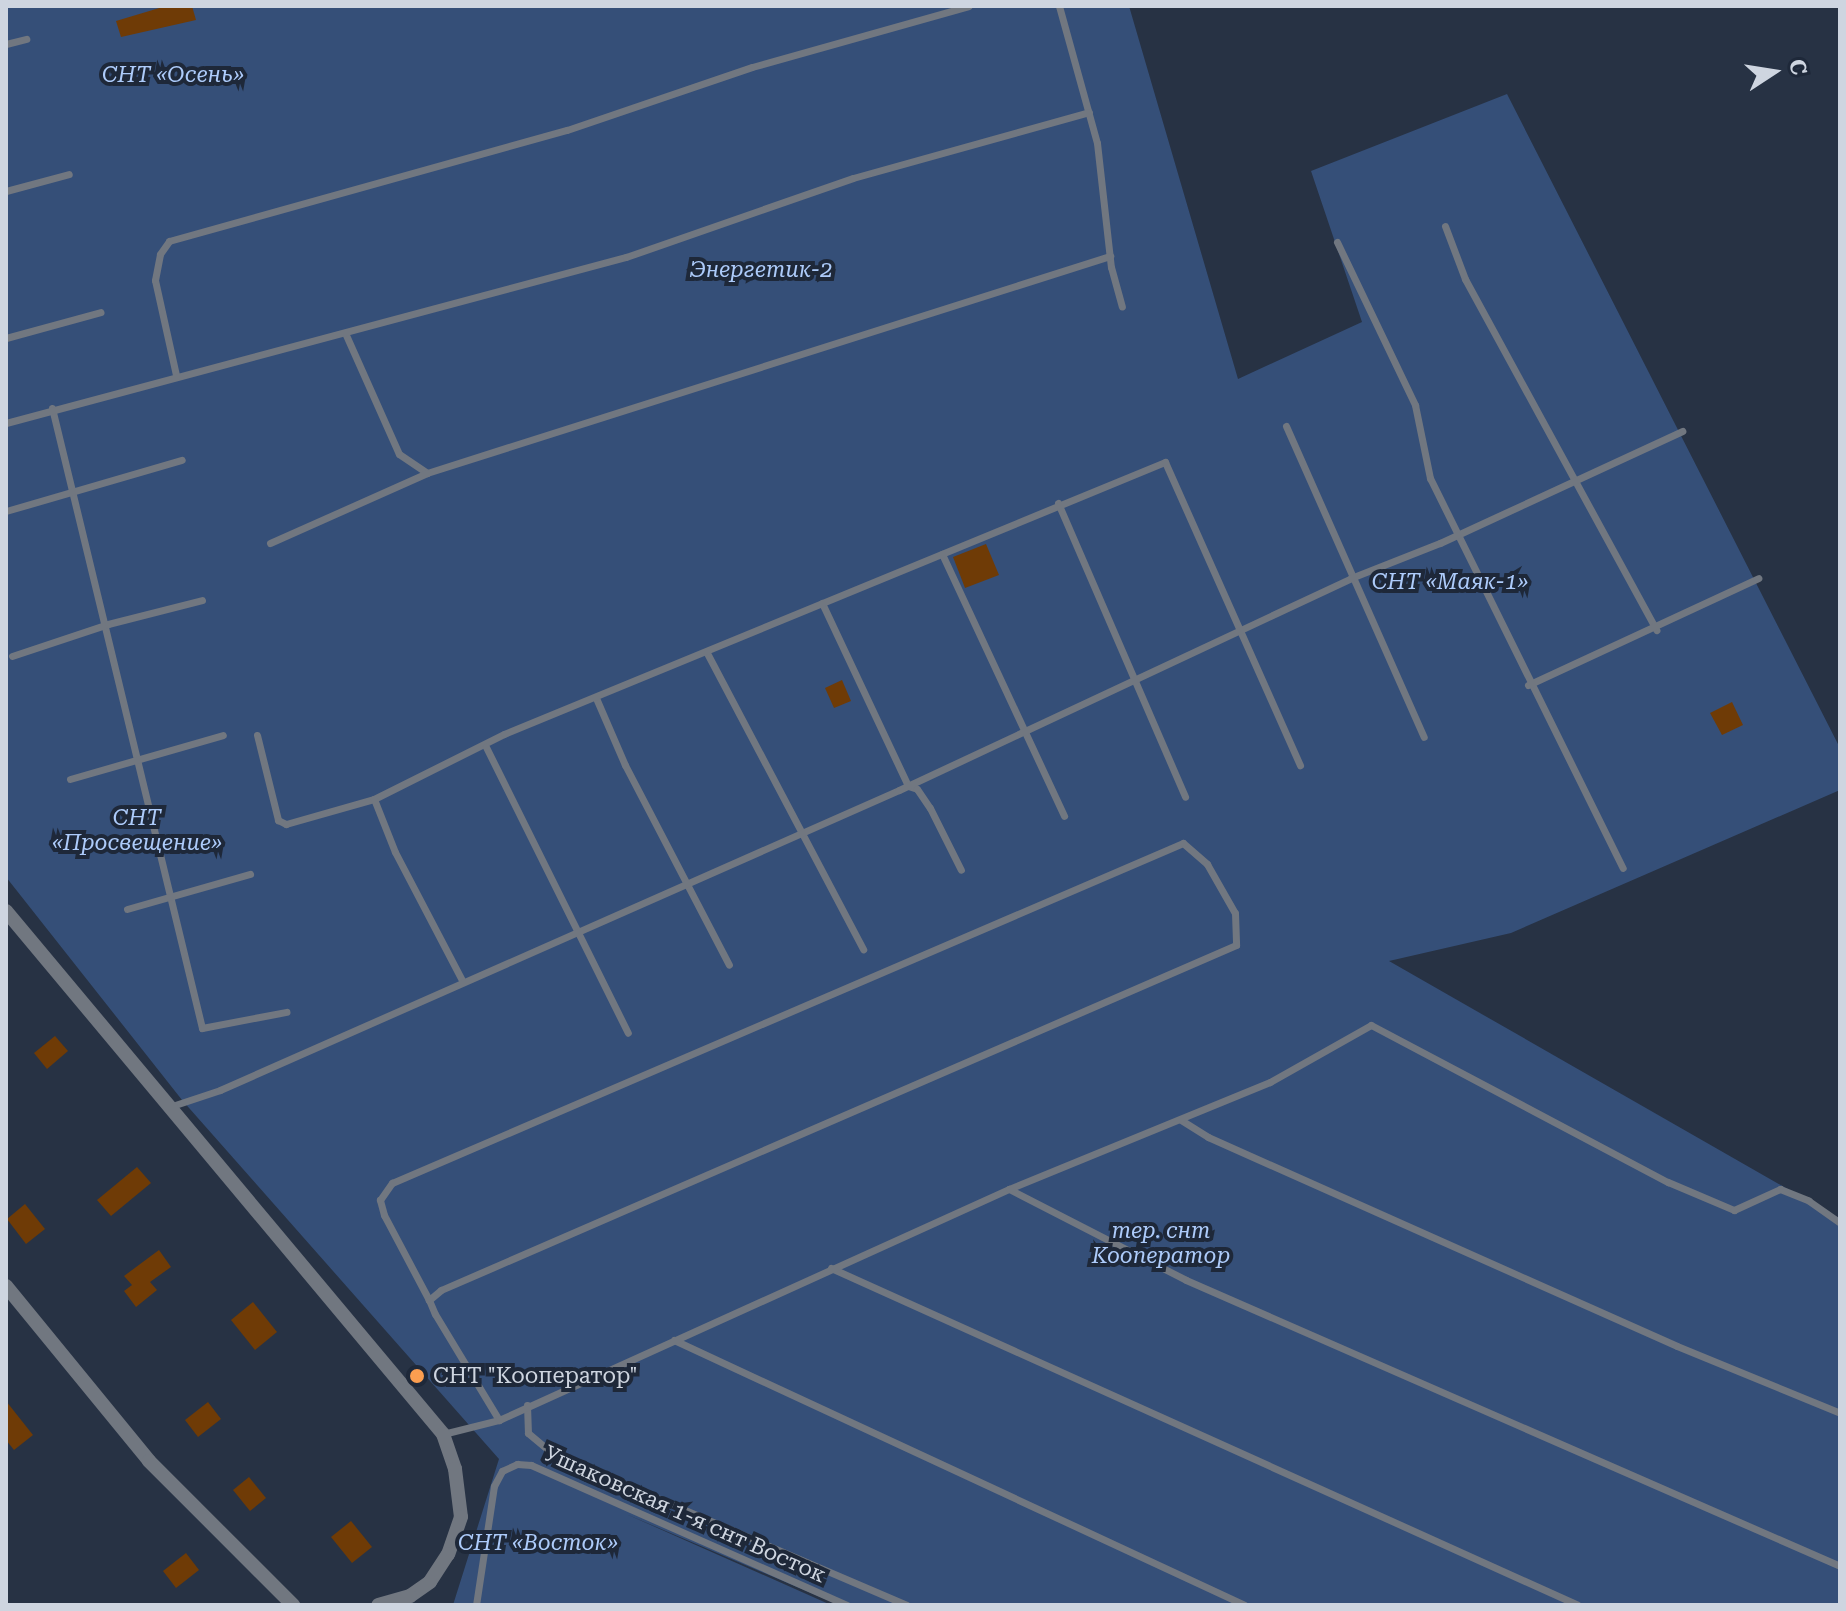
<!DOCTYPE html>
<meta charset="utf-8">
<style>
body{margin:0}
#map{position:relative;width:1846px;height:1611px;overflow:hidden;background:#273244;font-family:"Roboto Serif",serif}
div>[style]{position:absolute}
[style*='--x']{left:calc(var(--x)*1px);top:calc(var(--y)*1px);width:calc(var(--w)*1px);rotate:calc(var(--a)*1deg)}
.green>*{inset:0;background:#354f78}
.building>*{inset:0;background:#6f3b06}
.service>*{height:7px;margin:-3.5px;padding:0 3.5px;transform-origin:3.5px;border-radius:3.5px;background:#717780}
.minor>*{height:14px;margin:-7px;padding:0 7px;transform-origin:7px;border-radius:7px;background:#717780}
.dots>*{width:22px;height:22px;translate:-50% -50%;box-sizing:border-box;border:4px solid #1e2839;border-radius:50%}
span{translate:-50% -50%;white-space:nowrap;text-align:center;line-height:1.15;-webkit-text-stroke:8px #1e2839;paint-order:stroke}
.park-label{font-size:22px;color:#adcbfa;font-style:italic}
.poi-label{font-size:22px;color:#ced5e0}
.left{translate:0 -50%;text-align:left}
.street-label{font-size:22px;color:#ced5e0}
.frame{position:absolute;inset:0;border:8px solid #ced5e0;pointer-events:none}
.north{position:absolute;left:1734px;top:32px;width:80px;height:80px;-webkit-text-stroke:6px #1e2839;paint-order:stroke;rotate:78deg;font-size:22px;font-weight:700;line-height:32px;text-align:center;color:#ced5e0}
.north::after{content:'';display:block;margin:auto;width:28px;height:36px;background:#ced5e0;clip-path:polygon(50% 0,100% 100%,50% 72%,0 100%)}
</style>
<div id="map">
<div class="green">
<div style="clip-path:polygon(6px 6px,1129px 6px,1238px 379px,1362px 322px,1311px 171px,1507px 94px,1840px 748px,1840px 790px,1511px 933px,1389px 961px,1840px 1219px,1840px 1605px,839px 1605px,626px 1514px,831px 1605px,453px 1605px,499px 1459px,182px 1100px,6px 877px)"></div>
</div>
<div class="building">
<div style="clip-path:polygon(166px 6px,192px 6px,196px 20px,121px 37px,116px 21px)"></div>
<div style="clip-path:polygon(986px 544px,999px 575px,965px 588px,953px 557px)"></div>
<div style="clip-path:polygon(842px 680px,851px 701px,834px 708px,825px 688px)"></div>
<div style="clip-path:polygon(1732px 702px,1743px 725px,1722px 735px,1710px 713px)"></div>
<div style="clip-path:polygon(55px 1036px,68px 1051px,47px 1069px,34px 1053px)"></div>
<div style="clip-path:polygon(137px 1167px,151px 1183px,111px 1216px,97px 1200px)"></div>
<div style="clip-path:polygon(25px 1204px,45px 1229px,26px 1244px,7px 1219px)"></div>
<div style="clip-path:polygon(159px 1250px,171px 1267px,150px 1282px,157px 1290px,136px 1307px,124px 1291px,132px 1285px,124px 1276px)"></div>
<div style="clip-path:polygon(253px 1302px,277px 1332px,255px 1350px,231px 1320px)"></div>
<div style="clip-path:polygon(6px 1401px,33px 1435px,14px 1450px,6px 1440px)"></div>
<div style="clip-path:polygon(208px 1402px,221px 1419px,198px 1437px,185px 1420px)"></div>
<div style="clip-path:polygon(249px 1477px,266px 1498px,250px 1511px,233px 1490px)"></div>
<div style="clip-path:polygon(351px 1521px,372px 1547px,352px 1563px,331px 1537px)"></div>
<div style="clip-path:polygon(186px 1553px,199px 1570px,176px 1588px,163px 1571px)"></div>
</div>
<div class="service">
<div style="--x:1059;--y:6;--w:142;--a:74.5"></div>
<div style="--x:1097;--y:143;--w:125;--a:83.6"></div>
<div style="--x:1111;--y:267;--w:41;--a:74.6"></div>
<div style="--x:6;--y:44;--w:21;--a:-14"></div>
<div style="--x:6;--y:191;--w:65;--a:-15.1"></div>
<div style="--x:1445;--y:226;--w:57;--a:69.3"></div>
<div style="--x:1465;--y:279;--w:400;--a:61.4"></div>
<div style="--x:1337;--y:242;--w:181;--a:64.4"></div>
<div style="--x:1415;--y:405;--w:75;--a:78.4"></div>
<div style="--x:1430;--y:478;--w:435;--a:63.7"></div>
<div style="--x:346;--y:335;--w:130;--a:66"></div>
<div style="--x:399;--y:454;--w:34;--a:34"></div>
<div style="--x:427;--y:473;--w:717;--a:-17.63"></div>
<div style="--x:6;--y:338;--w:98;--a:-15.3"></div>
<div style="--x:176;--y:375;--w:97;--a:-102.5"></div>
<div style="--x:155;--y:280;--w:26;--a:-79"></div>
<div style="--x:160;--y:254;--w:16;--a:-55"></div>
<div style="--x:169;--y:241;--w:413;--a:-15.6"></div>
<div style="--x:567;--y:130;--w:195;--a:-18.8"></div>
<div style="--x:752;--y:67;--w:225;--a:-15.7"></div>
<div style="--x:52;--y:408;--w:638;--a:76.4"></div>
<div style="--x:202;--y:1028;--w:86;--a:-10.8"></div>
<div style="--x:6;--y:423;--w:642;--a:-14.99"></div>
<div style="--x:626;--y:257;--w:240;--a:-19.2"></div>
<div style="--x:853;--y:178;--w:245;--a:-15.6"></div>
<div style="--x:1286;--y:426;--w:340;--a:66.1"></div>
<div style="--x:1058;--y:503;--w:320;--a:66.6"></div>
<div style="--x:6;--y:511;--w:183;--a:-16.2"></div>
<div style="--x:270;--y:543;--w:172;--a:-24"></div>
<div style="--x:942;--y:554;--w:289;--a:65"></div>
<div style="--x:822;--y:603;--w:202;--a:64.8"></div>
<div style="--x:908;--y:786;--w:9;--a:18"></div>
<div style="--x:917;--y:789;--w:23;--a:56"></div>
<div style="--x:930;--y:808;--w:69;--a:63.4"></div>
<div style="--x:707;--y:653;--w:335;--a:62.2"></div>
<div style="--x:12;--y:656;--w:101;--a:-18.4"></div>
<div style="--x:108;--y:624;--w:97;--a:-14.3"></div>
<div style="--x:1528;--y:685;--w:254;--a:-24.9"></div>
<div style="--x:596;--y:698;--w:73;--a:66.6"></div>
<div style="--x:625;--y:765;--w:225;--a:62.5"></div>
<div style="--x:257;--y:735;--w:88;--a:76.1"></div>
<div style="--x:278;--y:820;--w:9;--a:27"></div>
<div style="--x:286;--y:824;--w:91;--a:-15.9"></div>
<div style="--x:374;--y:799;--w:145;--a:-26.6"></div>
<div style="--x:504;--y:734;--w:715;--a:-22.37"></div>
<div style="--x:1165;--y:462;--w:332;--a:66"></div>
<div style="--x:486;--y:747;--w:319;--a:63.6"></div>
<div style="--x:70;--y:779;--w:159;--a:-16"></div>
<div style="--x:374;--y:799;--w:57;--a:68.4"></div>
<div style="--x:395;--y:852;--w:144;--a:62.4"></div>
<div style="--x:127;--y:909;--w:128;--a:-15.9"></div>
<div style="--x:169;--y:1107;--w:54;--a:-18.4"></div>
<div style="--x:220;--y:1090;--w:742;--a:-23.84"></div>
<div style="--x:899;--y:790;--w:499;--a:-25.1"></div>
<div style="--x:1351;--y:578;--w:96;--a:-21.5"></div>
<div style="--x:1440;--y:543;--w:267;--a:-24.8"></div>
<div style="--x:1181;--y:1120;--w:32;--a:32"></div>
<div style="--x:1208;--y:1137;--w:513;--a:24.02"></div>
<div style="--x:1677;--y:1346;--w:176;--a:22.3"></div>
<div style="--x:1009;--y:1189;--w:199;--a:27.2"></div>
<div style="--x:1186;--y:1280;--w:714;--a:23.62"></div>
<div style="--x:831;--y:1268;--w:819;--a:24.28"></div>
<div style="--x:429;--y:1300;--w:96;--a:-117.9"></div>
<div style="--x:384;--y:1215;--w:16;--a:-105"></div>
<div style="--x:380;--y:1200;--w:21;--a:-55"></div>
<div style="--x:392;--y:1183;--w:861;--a:-23.26"></div>
<div style="--x:1183;--y:843;--w:32;--a:41"></div>
<div style="--x:1207;--y:864;--w:56;--a:60.3"></div>
<div style="--x:1235;--y:913;--w:32;--a:88"></div>
<div style="--x:1236;--y:945;--w:867;--a:156.54"></div>
<div style="--x:441;--y:1290;--w:16;--a:140"></div>
<div style="--x:429;--y:1300;--w:15;--a:67"></div>
<div style="--x:435;--y:1314;--w:124;--a:58.9"></div>
<div style="--x:674;--y:1340;--w:629;--a:24.9"></div>
<div style="--x:527;--y:1405;--w:28;--a:88"></div>
<div style="--x:528;--y:1433;--w:31;--a:40"></div>
<div style="--x:552;--y:1453;--w:386;--a:23.2"></div>
<div style="--x:443;--y:1434;--w:58;--a:-14"></div>
<div style="--x:499;--y:1420;--w:560;--a:-24.37"></div>
<div style="--x:1009;--y:1189;--w:282;--a:-22.3"></div>
<div style="--x:1270;--y:1082;--w:116;--a:-29.4"></div>
<div style="--x:1371;--y:1025;--w:336;--a:27.9"></div>
<div style="--x:1668;--y:1182;--w:72;--a:23"></div>
<div style="--x:1734;--y:1210;--w:51;--a:-24.5"></div>
<div style="--x:1780;--y:1189;--w:31;--a:22"></div>
<div style="--x:1809;--y:1201;--w:38;--a:35"></div>
<div style="--x:476;--y:1605;--w:120;--a:-81.4"></div>
<div style="--x:494;--y:1486;--w:17;--a:-62"></div>
<div style="--x:502;--y:1471;--w:17;--a:-25"></div>
<div style="--x:517;--y:1464;--w:14;--a:4"></div>
<div style="--x:531;--y:1465;--w:346;--a:23.9"></div>
</div>
<div class="minor">
<div style="--x:6;--y:911;--w:682;--a:50.12"></div>
<div style="--x:443;--y:1434;--w:37;--a:71"></div>
<div style="--x:455;--y:1469;--w:48;--a:82.9"></div>
<div style="--x:461;--y:1517;--w:39;--a:109"></div>
<div style="--x:448;--y:1554;--w:33;--a:123"></div>
<div style="--x:430;--y:1582;--w:24;--a:145"></div>
<div style="--x:410;--y:1596;--w:33;--a:164"></div>
<div style="--x:6;--y:1286;--w:226;--a:50.7"></div>
<div style="--x:149;--y:1461;--w:204;--a:45"></div>
</div>
<div class="dots">
<div style="left:417px;top:1376px;background:#fb9e50"></div>
</div>
<div class="park-label">
<span style="left:173px;top:75px">СНТ «Осень»</span>
<span style="left:761px;top:270px">Энергетик-2</span>
<span style="left:1450px;top:582px">СНТ «Маяк-1»</span>
<span style="left:137px;top:830px">СНТ<br>«Просвещение»</span>
<span style="left:1161px;top:1243px">тер. снт<br>Кооператор</span>
<span style="left:538px;top:1543px">СНТ «Восток»</span>
</div>
<div class="poi-label">
<span class="left" style="left:433px;top:1376px">СНТ "Кооператор"</span>
</div>
<div class="street-label">
<span style="left:685px;top:1514px;rotate:24deg">Ушаковская 1-я снт Восток</span>
</div>
<div class="frame"></div>
<div class="north">С</div>
</div>
